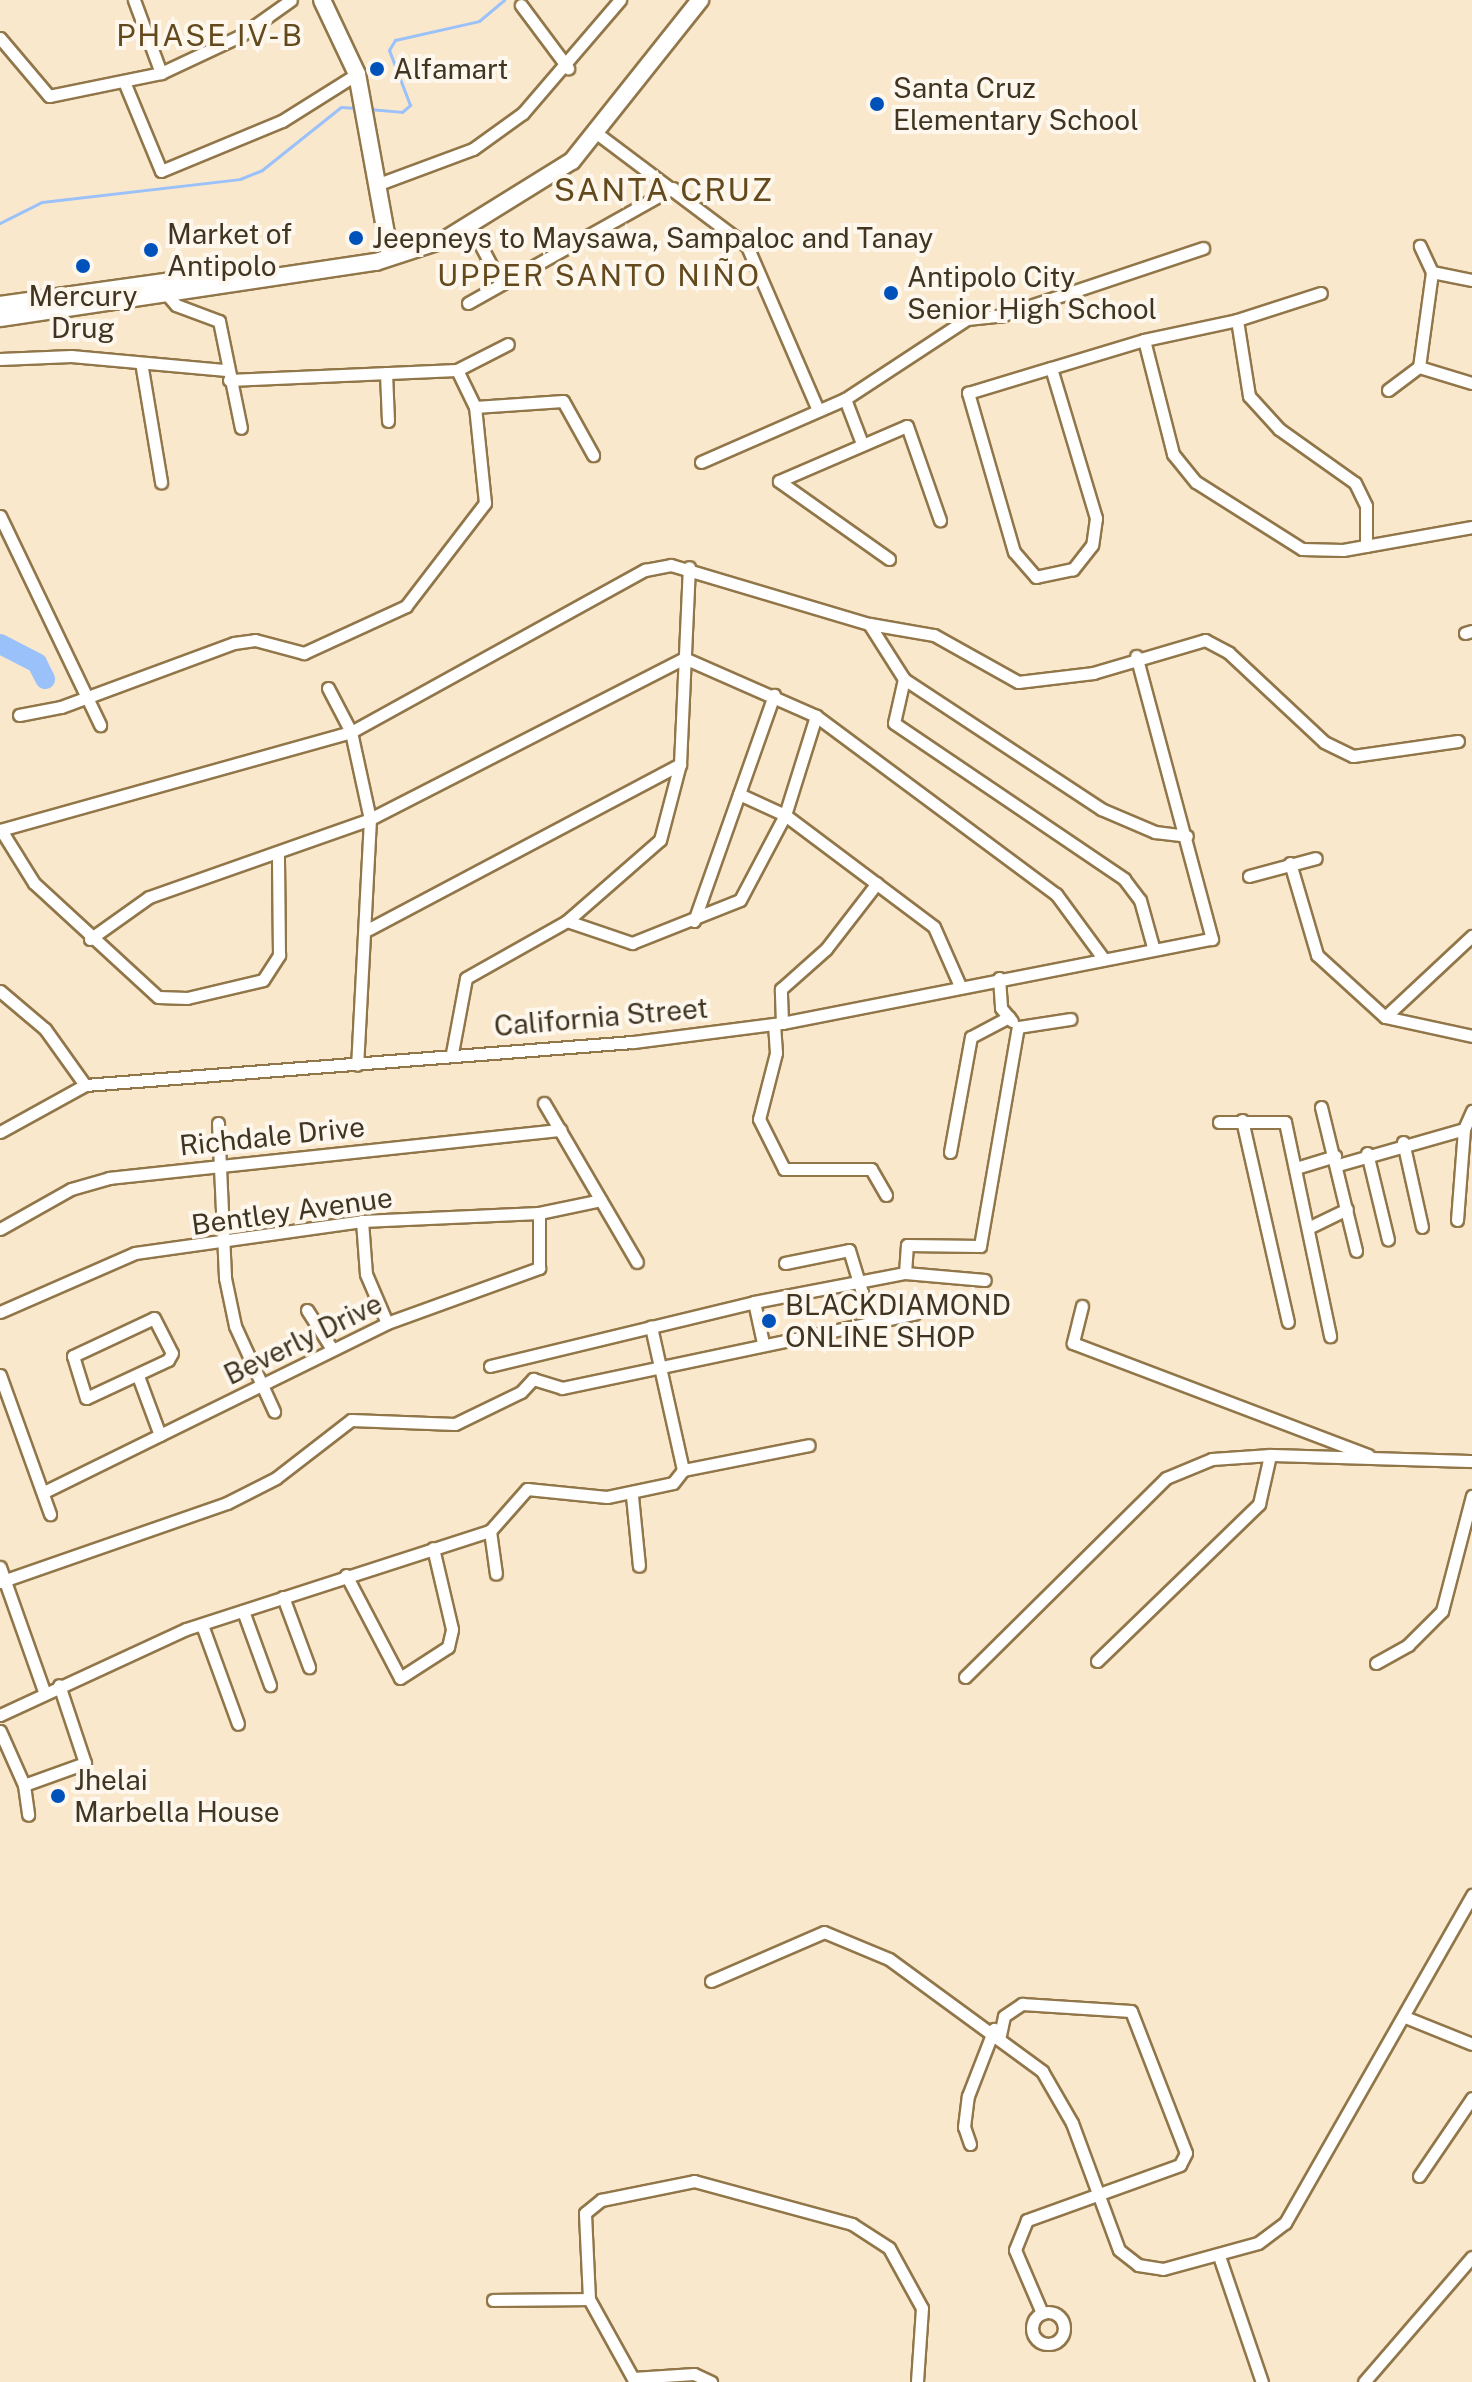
<!DOCTYPE html>
<meta charset="utf-8">
<style>
body{margin:0}
#map{position:relative;width:1472px;height:2382px;overflow:hidden;background:#fae8cc;font-family:"Public Sans",sans-serif}
div>[style]{position:absolute}
[style*='--x']{left:calc(var(--x)*1px);top:calc(var(--y)*1px);width:calc(var(--w)*1px);rotate:calc(var(--a)*1deg)}
.stream>*{height:3px;margin:-1.5px;padding:0 1.5px;transform-origin:1.5px;border-radius:1.5px;background:#9bc1fa}
.river>*{height:20px;margin:-10px;padding:0 10px;transform-origin:10px;border-radius:10px;background:#9bc1fa}
.roads{filter:drop-shadow(2px 0 #917649) drop-shadow(-2px 0 #917649) drop-shadow(0 2px #917649) drop-shadow(0 -2px #917649)}
.street>*{height:11px;margin:-5.5px;padding:0 5.5px;transform-origin:5.5px;border-radius:5.5px;background:#fff}
.street>.ring{margin:-5.5px;padding:0;box-sizing:content-box;background:none;border:11px solid #fff;border-radius:50%}
.secondary>*{height:16px;margin:-8px;padding:0 8px;transform-origin:8px;border-radius:8px;background:#fff}
.dots>*{width:22px;height:22px;translate:-50% -50%;box-sizing:border-box;border:4px solid #fdf7ee;border-radius:50%}
span{translate:-50% -50%;white-space:nowrap;text-align:center;line-height:1.15;-webkit-text-stroke:8px #fdf7ee;paint-order:stroke}
.poi-label{font-size:28px;color:#413522}
.left{translate:0 -50%;text-align:left}
.street-label{font-size:28px;color:#413522}
.neighbourhood-label{font-size:30px;color:#63491c;letter-spacing:2px}
.quarter-label{font-size:32px;color:#63491c;letter-spacing:2px}
</style>
<div id="map">
<div class="stream">
<div style="--x:369;--y:109;--w:33;--a:5"></div>
<div style="--x:402;--y:112;--w:11;--a:-41"></div>
<div style="--x:410;--y:105;--w:59;--a:-110.9"></div>
<div style="--x:389;--y:50;--w:12;--a:-59"></div>
<div style="--x:395;--y:40;--w:86;--a:-12.7"></div>
<div style="--x:479;--y:21;--w:33;--a:-40"></div>
<div style="--x:0;--y:223;--w:47;--a:-26.6"></div>
<div style="--x:42;--y:202;--w:199;--a:-6.6"></div>
<div style="--x:240;--y:179;--w:24;--a:-22"></div>
<div style="--x:262;--y:170;--w:101;--a:-38.6"></div>
<div style="--x:341;--y:107;--w:16;--a:4"></div>
</div>
<div class="river">
<div style="--x:0;--y:644;--w:42;--a:27.2"></div>
<div style="--x:37;--y:663;--w:18;--a:63"></div>
</div>
<div class="roads">
<div class="street">
<div style="--x:134;--y:0;--w:78;--a:69.7"></div>
<div style="--x:521;--y:5;--w:79;--a:53.3"></div>
<div style="--x:0;--y:38;--w:76;--a:49.8"></div>
<div style="--x:49;--y:96;--w:114;--a:-11.6"></div>
<div style="--x:161;--y:73;--w:87;--a:-25.1"></div>
<div style="--x:240;--y:36;--w:62;--a:-35.2"></div>
<div style="--x:125;--y:84;--w:94;--a:67.5"></div>
<div style="--x:161;--y:171;--w:131;--a:-22.5"></div>
<div style="--x:282;--y:121;--w:89;--a:-32.1"></div>
<div style="--x:599;--y:135;--w:185;--a:36.9"></div>
<div style="--x:747;--y:246;--w:179;--a:66.6"></div>
<div style="--x:376;--y:185;--w:103;--a:-20.4"></div>
<div style="--x:473;--y:149;--w:62;--a:-35.8"></div>
<div style="--x:523;--y:113;--w:149;--a:-49.4"></div>
<div style="--x:471;--y:227;--w:64;--a:62.2"></div>
<div style="--x:1432;--y:272;--w:41;--a:11.3"></div>
<div style="--x:163;--y:290;--w:20;--a:49"></div>
<div style="--x:176;--y:305;--w:46;--a:20.4"></div>
<div style="--x:219;--y:321;--w:109;--a:78.4"></div>
<div style="--x:468;--y:303;--w:235;--a:-29.3"></div>
<div style="--x:1237;--y:320;--w:77;--a:81"></div>
<div style="--x:1249;--y:396;--w:45;--a:47.7"></div>
<div style="--x:1279;--y:429;--w:93;--a:35.4"></div>
<div style="--x:1355;--y:483;--w:25;--a:64"></div>
<div style="--x:1366;--y:506;--w:40;--a:90"></div>
<div style="--x:1144;--y:340;--w:118;--a:75.7"></div>
<div style="--x:1173;--y:454;--w:36;--a:51"></div>
<div style="--x:1196;--y:482;--w:125;--a:32.3"></div>
<div style="--x:1302;--y:549;--w:41;--a:1.4"></div>
<div style="--x:1343;--y:550;--w:131;--a:-10.1"></div>
<div style="--x:0;--y:359;--w:71;--a:-2.4"></div>
<div style="--x:71;--y:356;--w:156;--a:5.2"></div>
<div style="--x:1419;--y:367;--w:55;--a:16.8"></div>
<div style="--x:142;--y:368;--w:116;--a:80.5"></div>
<div style="--x:1051;--y:368;--w:157;--a:73.3"></div>
<div style="--x:1096;--y:518;--w:27;--a:98"></div>
<div style="--x:1092;--y:545;--w:31;--a:128"></div>
<div style="--x:1073;--y:569;--w:38;--a:168"></div>
<div style="--x:1036;--y:577;--w:33;--a:-131"></div>
<div style="--x:1014;--y:552;--w:166;--a:-106.1"></div>
<div style="--x:968;--y:393;--w:87;--a:-16.8"></div>
<div style="--x:1051;--y:368;--w:97;--a:-16.8"></div>
<div style="--x:1144;--y:340;--w:95;--a:-12.1"></div>
<div style="--x:1237;--y:320;--w:88;--a:-17.8"></div>
<div style="--x:386;--y:373;--w:48;--a:87.6"></div>
<div style="--x:229;--y:380;--w:228;--a:-2.5"></div>
<div style="--x:457;--y:370;--w:57;--a:-27"></div>
<div style="--x:1388;--y:390;--w:39;--a:-37"></div>
<div style="--x:1419;--y:367;--w:96;--a:-82.2"></div>
<div style="--x:1432;--y:272;--w:29;--a:-115"></div>
<div style="--x:845;--y:399;--w:45;--a:69.1"></div>
<div style="--x:475;--y:407;--w:88;--a:-3.9"></div>
<div style="--x:563;--y:401;--w:62;--a:60.9"></div>
<div style="--x:701;--y:462;--w:157;--a:-23.6"></div>
<div style="--x:845;--y:399;--w:146;--a:-33.3"></div>
<div style="--x:967;--y:319;--w:36;--a:-6"></div>
<div style="--x:1003;--y:315;--w:211;--a:-18.5"></div>
<div style="--x:0;--y:516;--w:232;--a:64.4"></div>
<div style="--x:889;--y:559;--w:135;--a:-144.7"></div>
<div style="--x:779;--y:481;--w:139;--a:-23.3"></div>
<div style="--x:907;--y:426;--w:100;--a:70.7"></div>
<div style="--x:870;--y:624;--w:65;--a:9.8"></div>
<div style="--x:934;--y:635;--w:96;--a:29.2"></div>
<div style="--x:1018;--y:682;--w:76;--a:-6.8"></div>
<div style="--x:1093;--y:673;--w:117;--a:-16.4"></div>
<div style="--x:1205;--y:640;--w:27;--a:28"></div>
<div style="--x:1229;--y:653;--w:130;--a:43.1"></div>
<div style="--x:1324;--y:742;--w:32;--a:26"></div>
<div style="--x:1353;--y:756;--w:106;--a:-8.1"></div>
<div style="--x:1465;--y:633;--w:7;--a:-16"></div>
<div style="--x:904;--y:679;--w:45;--a:102.8"></div>
<div style="--x:894;--y:723;--w:278;--a:34.1"></div>
<div style="--x:1124;--y:879;--w:26;--a:53"></div>
<div style="--x:1140;--y:900;--w:49;--a:74.5"></div>
<div style="--x:328;--y:688;--w:50;--a:62.4"></div>
<div style="--x:351;--y:732;--w:89;--a:77.7"></div>
<div style="--x:370;--y:819;--w:246;--a:93"></div>
<div style="--x:19;--y:715;--w:43;--a:-10.8"></div>
<div style="--x:61;--y:707;--w:184;--a:-20.3"></div>
<div style="--x:234;--y:643;--w:21;--a:-8"></div>
<div style="--x:255;--y:640;--w:51;--a:14.9"></div>
<div style="--x:304;--y:653;--w:112;--a:-24.7"></div>
<div style="--x:406;--y:606;--w:130;--a:-52.5"></div>
<div style="--x:485;--y:503;--w:97;--a:-95.9"></div>
<div style="--x:475;--y:407;--w:41;--a:-115.9"></div>
<div style="--x:739;--y:794;--w:51;--a:24.5"></div>
<div style="--x:785;--y:815;--w:186;--a:36.9"></div>
<div style="--x:934;--y:927;--w:64;--a:66.2"></div>
<div style="--x:0;--y:830;--w:364;--a:-15.6"></div>
<div style="--x:351;--y:732;--w:336;--a:-28.9"></div>
<div style="--x:645;--y:570;--w:26;--a:-11"></div>
<div style="--x:671;--y:565;--w:207;--a:16.6"></div>
<div style="--x:869;--y:624;--w:65;--a:57.5"></div>
<div style="--x:904;--y:679;--w:236;--a:33.4"></div>
<div style="--x:1101;--y:809;--w:59;--a:23.1"></div>
<div style="--x:1155;--y:832;--w:32;--a:7"></div>
<div style="--x:1;--y:830;--w:62;--a:58.1"></div>
<div style="--x:34;--y:883;--w:168;--a:42.6"></div>
<div style="--x:158;--y:997;--w:29;--a:2"></div>
<div style="--x:187;--y:998;--w:78;--a:-13.3"></div>
<div style="--x:263;--y:980;--w:30;--a:-57"></div>
<div style="--x:279;--y:955;--w:102;--a:-90.6"></div>
<div style="--x:1290;--y:863;--w:96;--a:73.6"></div>
<div style="--x:1317;--y:955;--w:92;--a:42.4"></div>
<div style="--x:1385;--y:1017;--w:89;--a:12.3"></div>
<div style="--x:1249;--y:876;--w:69;--a:-15"></div>
<div style="--x:567;--y:921;--w:69;--a:18.7"></div>
<div style="--x:632;--y:943;--w:116;--a:-21.7"></div>
<div style="--x:740;--y:900;--w:96;--a:-62.1"></div>
<div style="--x:785;--y:815;--w:104;--a:-72.6"></div>
<div style="--x:694;--y:921;--w:240;--a:-70.5"></div>
<div style="--x:369;--y:929;--w:352;--a:-27.9"></div>
<div style="--x:90;--y:939;--w:72;--a:-35.4"></div>
<div style="--x:149;--y:897;--w:234;--a:-19.4"></div>
<div style="--x:370;--y:819;--w:353;--a:-27.1"></div>
<div style="--x:684;--y:658;--w:144;--a:23.7"></div>
<div style="--x:816;--y:716;--w:299;--a:36.6"></div>
<div style="--x:1056;--y:894;--w:79;--a:53.7"></div>
<div style="--x:999;--y:978;--w:30;--a:86"></div>
<div style="--x:1001;--y:1008;--w:17;--a:50"></div>
<div style="--x:0;--y:991;--w:59;--a:40.2"></div>
<div style="--x:45;--y:1029;--w:69;--a:54.5"></div>
<div style="--x:1385;--y:1017;--w:119;--a:-43"></div>
<div style="--x:782;--y:1023;--w:34;--a:-92"></div>
<div style="--x:781;--y:989;--w:60;--a:-41.6"></div>
<div style="--x:826;--y:949;--w:83;--a:-52.3"></div>
<div style="--x:774;--y:1024;--w:29;--a:86"></div>
<div style="--x:776;--y:1053;--w:68;--a:104.4"></div>
<div style="--x:759;--y:1119;--w:56;--a:63.4"></div>
<div style="--x:784;--y:1169;--w:87;--a:0"></div>
<div style="--x:871;--y:1169;--w:30;--a:60"></div>
<div style="--x:452;--y:1053;--w:76;--a:-79.4"></div>
<div style="--x:466;--y:978;--w:116;--a:-29.4"></div>
<div style="--x:567;--y:921;--w:123;--a:-41.1"></div>
<div style="--x:660;--y:840;--w:79;--a:-75.3"></div>
<div style="--x:680;--y:764;--w:197;--a:-87.4"></div>
<div style="--x:544;--y:1103;--w:184;--a:59.7"></div>
<div style="--x:1321;--y:1107;--w:148;--a:76.3"></div>
<div style="--x:1242;--y:1120;--w:207;--a:77.2"></div>
<div style="--x:1219;--y:1122;--w:66;--a:0"></div>
<div style="--x:1285;--y:1122;--w:219;--a:78.1"></div>
<div style="--x:218;--y:1123;--w:155;--a:87.4"></div>
<div style="--x:225;--y:1278;--w:49;--a:78.2"></div>
<div style="--x:235;--y:1326;--w:94;--a:65.4"></div>
<div style="--x:0;--y:1132;--w:97;--a:-28.9"></div>
<div style="--x:85;--y:1085;--w:550;--a:-4.49"></div>
<div style="--x:633;--y:1042;--w:150;--a:-7.3"></div>
<div style="--x:782;--y:1023;--w:438;--a:-11.1"></div>
<div style="--x:1212;--y:939;--w:293;--a:-105"></div>
<div style="--x:1403;--y:1142;--w:87;--a:77.4"></div>
<div style="--x:950;--y:1152;--w:117;--a:-79.7"></div>
<div style="--x:971;--y:1037;--w:43;--a:-27.8"></div>
<div style="--x:1367;--y:1153;--w:89;--a:76.4"></div>
<div style="--x:1338;--y:1165;--w:131;--a:-15.9"></div>
<div style="--x:1296;--y:1168;--w:41;--a:-17.1"></div>
<div style="--x:1457;--y:1220;--w:91;--a:-85.6"></div>
<div style="--x:1464;--y:1129;--w:20;--a:-66"></div>
<div style="--x:362;--y:1221;--w:53;--a:85.7"></div>
<div style="--x:366;--y:1274;--w:53;--a:66.8"></div>
<div style="--x:1310;--y:1227;--w:41;--a:-25.9"></div>
<div style="--x:0;--y:1229;--w:81;--a:-29.4"></div>
<div style="--x:71;--y:1189;--w:40;--a:-16"></div>
<div style="--x:109;--y:1178;--w:454;--a:-6.1"></div>
<div style="--x:785;--y:1263;--w:65;--a:-11.5"></div>
<div style="--x:849;--y:1250;--w:75;--a:73"></div>
<div style="--x:905;--y:1273;--w:28;--a:-86"></div>
<div style="--x:907;--y:1245;--w:73;--a:0.8"></div>
<div style="--x:980;--y:1246;--w:222;--a:-80.2"></div>
<div style="--x:1018;--y:1027;--w:53;--a:-8.7"></div>
<div style="--x:754;--y:1302;--w:154;--a:-10.9"></div>
<div style="--x:905;--y:1273;--w:80;--a:5"></div>
<div style="--x:1082;--y:1306;--w:38;--a:104"></div>
<div style="--x:1073;--y:1343;--w:316;--a:20.8"></div>
<div style="--x:307;--y:1310;--w:46;--a:57.3"></div>
<div style="--x:0;--y:1312;--w:147;--a:-23.6"></div>
<div style="--x:135;--y:1253;--w:229;--a:-8"></div>
<div style="--x:362;--y:1221;--w:177;--a:-2.6"></div>
<div style="--x:539;--y:1213;--w:63;--a:-11.8"></div>
<div style="--x:154;--y:1318;--w:39;--a:63"></div>
<div style="--x:172;--y:1353;--w:8;--a:120"></div>
<div style="--x:168;--y:1360;--w:90;--a:155.1"></div>
<div style="--x:86;--y:1398;--w:44;--a:-107.2"></div>
<div style="--x:73;--y:1356;--w:89;--a:-25.1"></div>
<div style="--x:490;--y:1366;--w:272;--a:-13.6"></div>
<div style="--x:754;--y:1302;--w:42;--a:77.6"></div>
<div style="--x:0;--y:1375;--w:148;--a:70.2"></div>
<div style="--x:138;--y:1376;--w:63;--a:69.6"></div>
<div style="--x:683;--y:1470;--w:128;--a:-11.2"></div>
<div style="--x:44;--y:1492;--w:382;--a:-26.2"></div>
<div style="--x:387;--y:1323;--w:162;--a:-19.9"></div>
<div style="--x:539;--y:1268;--w:55;--a:-90"></div>
<div style="--x:632;--y:1496;--w:70;--a:84.3"></div>
<div style="--x:490;--y:1531;--w:43;--a:82.1"></div>
<div style="--x:0;--y:1567;--w:132;--a:70.5"></div>
<div style="--x:346;--y:1575;--w:116;--a:62.3"></div>
<div style="--x:400;--y:1678;--w:57;--a:-32.9"></div>
<div style="--x:448;--y:1647;--w:18;--a:-77"></div>
<div style="--x:452;--y:1629;--w:83;--a:-103.2"></div>
<div style="--x:0;--y:1582;--w:240;--a:-19.2"></div>
<div style="--x:227;--y:1503;--w:55;--a:-27"></div>
<div style="--x:276;--y:1478;--w:95;--a:-37.7"></div>
<div style="--x:351;--y:1420;--w:104;--a:2.2"></div>
<div style="--x:455;--y:1424;--w:73;--a:-25.9"></div>
<div style="--x:521;--y:1392;--w:18;--a:-47"></div>
<div style="--x:533;--y:1379;--w:30;--a:17"></div>
<div style="--x:562;--y:1388;--w:360;--a:-11.9"></div>
<div style="--x:283;--y:1597;--w:75;--a:69.6"></div>
<div style="--x:243;--y:1611;--w:79;--a:70"></div>
<div style="--x:202;--y:1625;--w:105;--a:70"></div>
<div style="--x:1097;--y:1661;--w:226;--a:-44.1"></div>
<div style="--x:1259;--y:1504;--w:50;--a:-77.3"></div>
<div style="--x:1376;--y:1663;--w:37;--a:-29"></div>
<div style="--x:1408;--y:1645;--w:48;--a:-45"></div>
<div style="--x:1442;--y:1611;--w:119;--a:-75.4"></div>
<div style="--x:965;--y:1677;--w:283;--a:-44.7"></div>
<div style="--x:1166;--y:1478;--w:50;--a:-22.4"></div>
<div style="--x:1212;--y:1459;--w:58;--a:-3.9"></div>
<div style="--x:1270;--y:1455;--w:202;--a:1.7"></div>
<div style="--x:0;--y:1715;--w:205;--a:-24.8"></div>
<div style="--x:186;--y:1629;--w:319;--a:-17.9"></div>
<div style="--x:490;--y:1531;--w:56;--a:-48.6"></div>
<div style="--x:527;--y:1489;--w:80;--a:5.7"></div>
<div style="--x:607;--y:1497;--w:67;--a:-12"></div>
<div style="--x:673;--y:1483;--w:16;--a:-52"></div>
<div style="--x:683;--y:1470;--w:147;--a:-102.6"></div>
<div style="--x:0;--y:1731;--w:59;--a:66"></div>
<div style="--x:24;--y:1785;--w:30;--a:82"></div>
<div style="--x:24;--y:1785;--w:65;--a:-19.8"></div>
<div style="--x:85;--y:1763;--w:82;--a:-108.4"></div>
<div style="--x:711;--y:1981;--w:123;--a:-23.4"></div>
<div style="--x:824;--y:1932;--w:70;--a:22.6"></div>
<div style="--x:889;--y:1959;--w:190;--a:36.2"></div>
<div style="--x:1042;--y:2071;--w:60;--a:60"></div>
<div style="--x:1072;--y:2123;--w:135;--a:69.7"></div>
<div style="--x:1119;--y:2250;--w:24;--a:38"></div>
<div style="--x:1138;--y:2265;--w:25;--a:9"></div>
<div style="--x:1163;--y:2269;--w:98;--a:-15.3"></div>
<div style="--x:1258;--y:2243;--w:34;--a:-37"></div>
<div style="--x:1285;--y:2223;--w:378;--a:-60.3"></div>
<div style="--x:1405;--y:2017;--w:72;--a:21.9"></div>
<div style="--x:1000;--y:2035;--w:19;--a:-78"></div>
<div style="--x:1004;--y:2016;--w:22;--a:-34"></div>
<div style="--x:1022;--y:2004;--w:109;--a:3.7"></div>
<div style="--x:1131;--y:2011;--w:152;--a:68.8"></div>
<div style="--x:1186;--y:2153;--w:13;--a:117"></div>
<div style="--x:1180;--y:2165;--w:163;--a:160.2"></div>
<div style="--x:1027;--y:2220;--w:32;--a:112"></div>
<div style="--x:1015;--y:2250;--w:69;--a:66.8"></div>
<div style="--x:970;--y:2144;--w:18;--a:-109"></div>
<div style="--x:964;--y:2127;--w:31;--a:-83"></div>
<div style="--x:968;--y:2096;--w:72;--a:-68.8"></div>
<div style="--x:1419;--y:2176;--w:94;--a:-55.8"></div>
<div style="--x:1219;--y:2256;--w:133;--a:71.2"></div>
<div style="--x:493;--y:2300;--w:96;--a:-0.6"></div>
<div class="ring" style="left:1032px;top:2312px;width:21px;height:21px"></div>
<div style="--x:633;--y:2378;--w:61;--a:-3.8"></div>
<div style="--x:694;--y:2374;--w:19;--a:25"></div>
<div style="--x:635;--y:2382;--w:95;--a:-119"></div>
<div style="--x:589;--y:2299;--w:86;--a:-92.7"></div>
<div style="--x:585;--y:2213;--w:21;--a:-39"></div>
<div style="--x:601;--y:2200;--w:95;--a:-11.5"></div>
<div style="--x:694;--y:2181;--w:164;--a:15.2"></div>
<div style="--x:852;--y:2224;--w:44;--a:33"></div>
<div style="--x:889;--y:2248;--w:68;--a:61.2"></div>
<div style="--x:922;--y:2308;--w:74;--a:93.9"></div>
<div style="--x:1364;--y:2382;--w:165;--a:-49.2"></div>
</div>
<div class="secondary">
<div style="--x:322;--y:0;--w:82;--a:64.7"></div>
<div style="--x:357;--y:74;--w:184;--a:79.7"></div>
<div style="--x:0;--y:305;--w:208;--a:-8"></div>
<div style="--x:0;--y:318;--w:380;--a:-8.5"></div>
<div style="--x:376;--y:262;--w:74;--a:-18.2"></div>
<div style="--x:446;--y:239;--w:148;--a:-31.8"></div>
<div style="--x:572;--y:161;--w:206;--a:-51.5"></div>
</div>
</div>
<div class="dots">
<div style="left:377px;top:69px;background:#0052bb"></div>
<div style="left:877px;top:104px;background:#0052bb"></div>
<div style="left:356px;top:238px;background:#0052bb"></div>
<div style="left:151px;top:250px;background:#0052bb"></div>
<div style="left:83px;top:266px;background:#0052bb"></div>
<div style="left:891px;top:293px;background:#0052bb"></div>
<div style="left:769px;top:1321px;background:#0052bb"></div>
<div style="left:58px;top:1796px;background:#0052bb"></div>
</div>
<div class="poi-label">
<span class="left" style="left:393px;top:69px">Alfamart</span>
<span class="left" style="left:893px;top:104px">Santa Cruz<br>Elementary School</span>
<span class="left" style="left:167px;top:250px">Market of<br>Antipolo</span>
<span class="left" style="left:372px;top:238px">Jeepneys to Maysawa, Sampaloc and Tanay</span>
<span class="left" style="left:907px;top:293px">Antipolo City<br>Senior High School</span>
<span style="left:83px;top:312px">Mercury<br>Drug</span>
<span class="left" style="left:785px;top:1321px">BLACKDIAMOND<br>ONLINE SHOP</span>
<span class="left" style="left:74px;top:1796px">Jhelai<br>Marbella House</span>
</div>
<div class="street-label">
<span style="left:601px;top:1017px;rotate:-5deg">California Street</span>
<span style="left:272px;top:1136px;rotate:-6deg">Richdale Drive</span>
<span style="left:292px;top:1211px;rotate:-8deg">Bentley Avenue</span>
<span style="left:303px;top:1339px;rotate:-26deg">Beverly Drive</span>
</div>
<div class="neighbourhood-label">
<span style="left:210px;top:35px">PHASE IV-B</span>
<span style="left:599px;top:275px">UPPER SANTO NIÑO</span>
</div>
<div class="quarter-label">
<span style="left:664px;top:190px">SANTA CRUZ</span>
</div>
</div>
